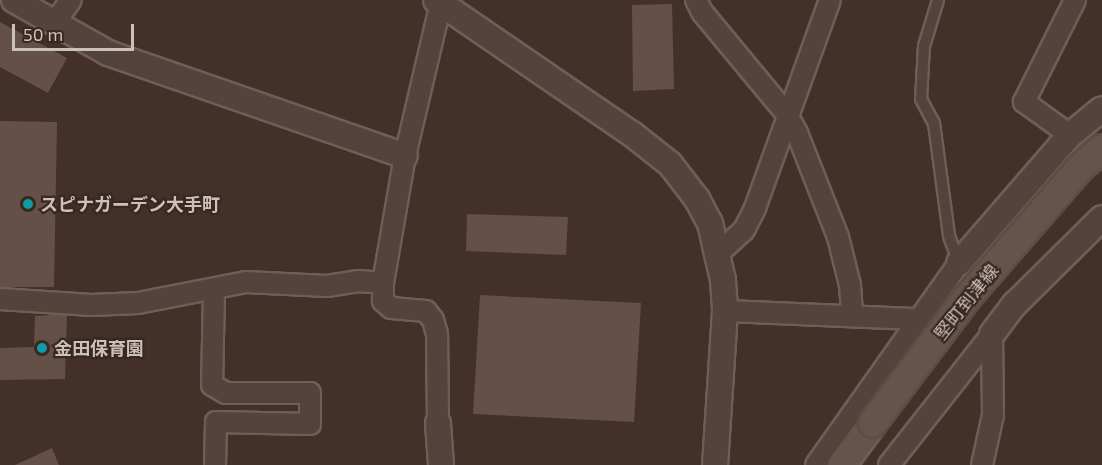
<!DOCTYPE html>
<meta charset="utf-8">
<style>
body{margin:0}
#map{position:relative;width:1102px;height:465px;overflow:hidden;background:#433028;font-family:"Exo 2","Noto Sans JP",sans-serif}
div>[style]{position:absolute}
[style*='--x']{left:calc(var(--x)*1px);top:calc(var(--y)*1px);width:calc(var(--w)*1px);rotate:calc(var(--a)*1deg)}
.building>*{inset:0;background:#645047}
.roads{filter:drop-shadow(2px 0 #6d5e58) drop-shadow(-2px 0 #6d5e58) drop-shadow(0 2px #6d5e58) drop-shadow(0 -2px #6d5e58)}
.service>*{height:10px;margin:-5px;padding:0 5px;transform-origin:5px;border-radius:5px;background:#53433c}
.minor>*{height:20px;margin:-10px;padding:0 10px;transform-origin:10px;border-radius:10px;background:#53433c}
.tertiary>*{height:24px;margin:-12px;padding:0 12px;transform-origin:12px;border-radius:12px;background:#53433c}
.secondary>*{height:27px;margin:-13.5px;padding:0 13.5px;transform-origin:13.5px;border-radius:13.5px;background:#66544a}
.bridges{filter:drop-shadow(2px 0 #5c4d46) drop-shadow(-2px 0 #5c4d46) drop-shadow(0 2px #5c4d46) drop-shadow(0 -2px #5c4d46)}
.secondary-bridge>*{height:27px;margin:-13.5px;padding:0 13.5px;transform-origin:13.5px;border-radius:13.5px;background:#66544a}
.dots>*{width:16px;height:16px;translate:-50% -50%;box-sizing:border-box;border:3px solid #382821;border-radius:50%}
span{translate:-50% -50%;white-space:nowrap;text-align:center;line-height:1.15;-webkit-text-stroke:4.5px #382821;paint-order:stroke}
.poi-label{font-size:18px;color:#ccc0ba;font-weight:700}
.left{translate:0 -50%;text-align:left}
.street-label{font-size:18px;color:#ccc0ba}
.scale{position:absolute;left:12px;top:24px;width:122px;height:27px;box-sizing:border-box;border:3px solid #ccc0ba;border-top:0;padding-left:8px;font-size:18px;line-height:21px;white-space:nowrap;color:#ccc0ba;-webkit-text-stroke:4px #382821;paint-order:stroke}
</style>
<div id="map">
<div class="building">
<div style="clip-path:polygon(672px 4px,674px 89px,633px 91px,632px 5px)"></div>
<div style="clip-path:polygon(0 22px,67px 58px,48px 93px,0 67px)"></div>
<div style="clip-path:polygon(0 121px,57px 122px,54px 287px,0 287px)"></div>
<div style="clip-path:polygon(467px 214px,568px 217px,566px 255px,466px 251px)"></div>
<div style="clip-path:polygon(480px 295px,641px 303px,634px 422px,473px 414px)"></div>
<div style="clip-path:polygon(67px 314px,65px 379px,0 380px,0 348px,34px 347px,35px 316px)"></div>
<div style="clip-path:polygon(52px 448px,59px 465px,15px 465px)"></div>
</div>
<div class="roads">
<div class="service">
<div style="--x:938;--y:0;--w:48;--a:106.9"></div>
<div style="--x:924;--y:46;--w:53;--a:93.2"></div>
<div style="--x:921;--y:99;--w:27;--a:62"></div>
<div style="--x:934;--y:123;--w:114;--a:82.4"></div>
<div style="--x:949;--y:236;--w:29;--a:70"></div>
</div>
<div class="minor">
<div style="--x:696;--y:0;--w:13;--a:63"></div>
<div style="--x:702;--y:12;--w:131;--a:50.3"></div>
<div style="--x:786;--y:113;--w:23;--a:61"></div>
<div style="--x:797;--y:133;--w:112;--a:68.5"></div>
<div style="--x:838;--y:237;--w:49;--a:76"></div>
<div style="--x:850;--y:285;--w:31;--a:86"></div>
<div style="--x:54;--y:24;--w:29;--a:-55"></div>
<div style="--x:1070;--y:135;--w:57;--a:-144.3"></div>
<div style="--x:1024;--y:102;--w:114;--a:-63.4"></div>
<div style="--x:719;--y:253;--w:34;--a:-43"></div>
<div style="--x:744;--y:230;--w:25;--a:-63"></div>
<div style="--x:755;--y:208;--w:221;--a:-70.2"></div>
<div style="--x:214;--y:291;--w:94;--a:91.2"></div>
<div style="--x:212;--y:385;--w:16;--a:30"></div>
<div style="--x:226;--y:393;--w:84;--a:0"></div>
<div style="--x:310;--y:393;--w:31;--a:90"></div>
<div style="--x:310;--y:424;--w:94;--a:-178.8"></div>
<div style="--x:216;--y:422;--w:43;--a:91.3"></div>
<div style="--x:0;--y:299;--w:92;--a:3.7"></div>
<div style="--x:92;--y:305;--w:46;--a:-2.5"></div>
<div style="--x:138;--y:303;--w:110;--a:-11"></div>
<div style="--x:246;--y:282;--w:81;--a:2.8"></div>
<div style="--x:327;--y:286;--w:30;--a:-9"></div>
<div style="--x:357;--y:281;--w:26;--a:4"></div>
<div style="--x:725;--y:311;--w:191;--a:2.4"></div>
<div style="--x:438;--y:423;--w:89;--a:-90.6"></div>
<div style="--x:437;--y:334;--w:15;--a:-106"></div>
<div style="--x:433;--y:320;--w:11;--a:-128"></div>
<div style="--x:426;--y:311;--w:35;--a:-175"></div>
<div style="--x:391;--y:308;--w:11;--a:-139"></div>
<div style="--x:383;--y:301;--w:18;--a:-90"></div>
<div style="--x:383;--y:283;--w:129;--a:-80.2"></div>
<div style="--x:405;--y:156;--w:157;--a:-76.8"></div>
<div style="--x:816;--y:465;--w:247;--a:-54.7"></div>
<div style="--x:889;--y:465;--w:167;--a:-51.8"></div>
<div style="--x:982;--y:465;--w:51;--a:-77.6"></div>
<div style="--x:993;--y:415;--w:81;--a:-90.7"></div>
</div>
<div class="tertiary">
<div style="--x:14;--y:0;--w:108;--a:29.4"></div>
<div style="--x:108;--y:53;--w:314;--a:19.1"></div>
<div style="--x:436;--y:0;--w:237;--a:34.4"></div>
<div style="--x:632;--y:134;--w:48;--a:38.3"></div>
<div style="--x:670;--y:164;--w:44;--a:52.4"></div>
<div style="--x:697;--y:199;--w:27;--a:62"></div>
<div style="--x:710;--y:223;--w:58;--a:77.2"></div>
<div style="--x:723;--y:280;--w:31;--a:86"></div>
<div style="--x:725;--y:311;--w:154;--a:93.7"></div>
<div style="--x:959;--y:263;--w:169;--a:-49.1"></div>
<div style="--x:1070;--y:135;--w:41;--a:-39.1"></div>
<div style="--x:992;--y:334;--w:38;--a:-53"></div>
<div style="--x:1015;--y:304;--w:122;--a:-44.7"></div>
<div style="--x:438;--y:423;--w:42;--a:85.9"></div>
</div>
<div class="secondary">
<div style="--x:841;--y:465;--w:52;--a:-53.6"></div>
</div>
</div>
<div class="bridges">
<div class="secondary-bridge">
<div style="--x:872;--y:423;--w:158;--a:-53"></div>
<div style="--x:967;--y:297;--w:172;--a:-49"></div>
<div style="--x:1080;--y:167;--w:29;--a:-41"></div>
</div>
</div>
<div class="dots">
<div style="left:28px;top:204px;background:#0f9aa8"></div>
<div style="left:42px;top:348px;background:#0f9aa8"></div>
</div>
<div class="poi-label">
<span class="left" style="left:40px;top:204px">スピナガーデン大手町</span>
<span class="left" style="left:54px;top:348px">金田保育園</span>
</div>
<div class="street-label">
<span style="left:966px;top:302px;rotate:-51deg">堅町到津線</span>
</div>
<div class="scale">50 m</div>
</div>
